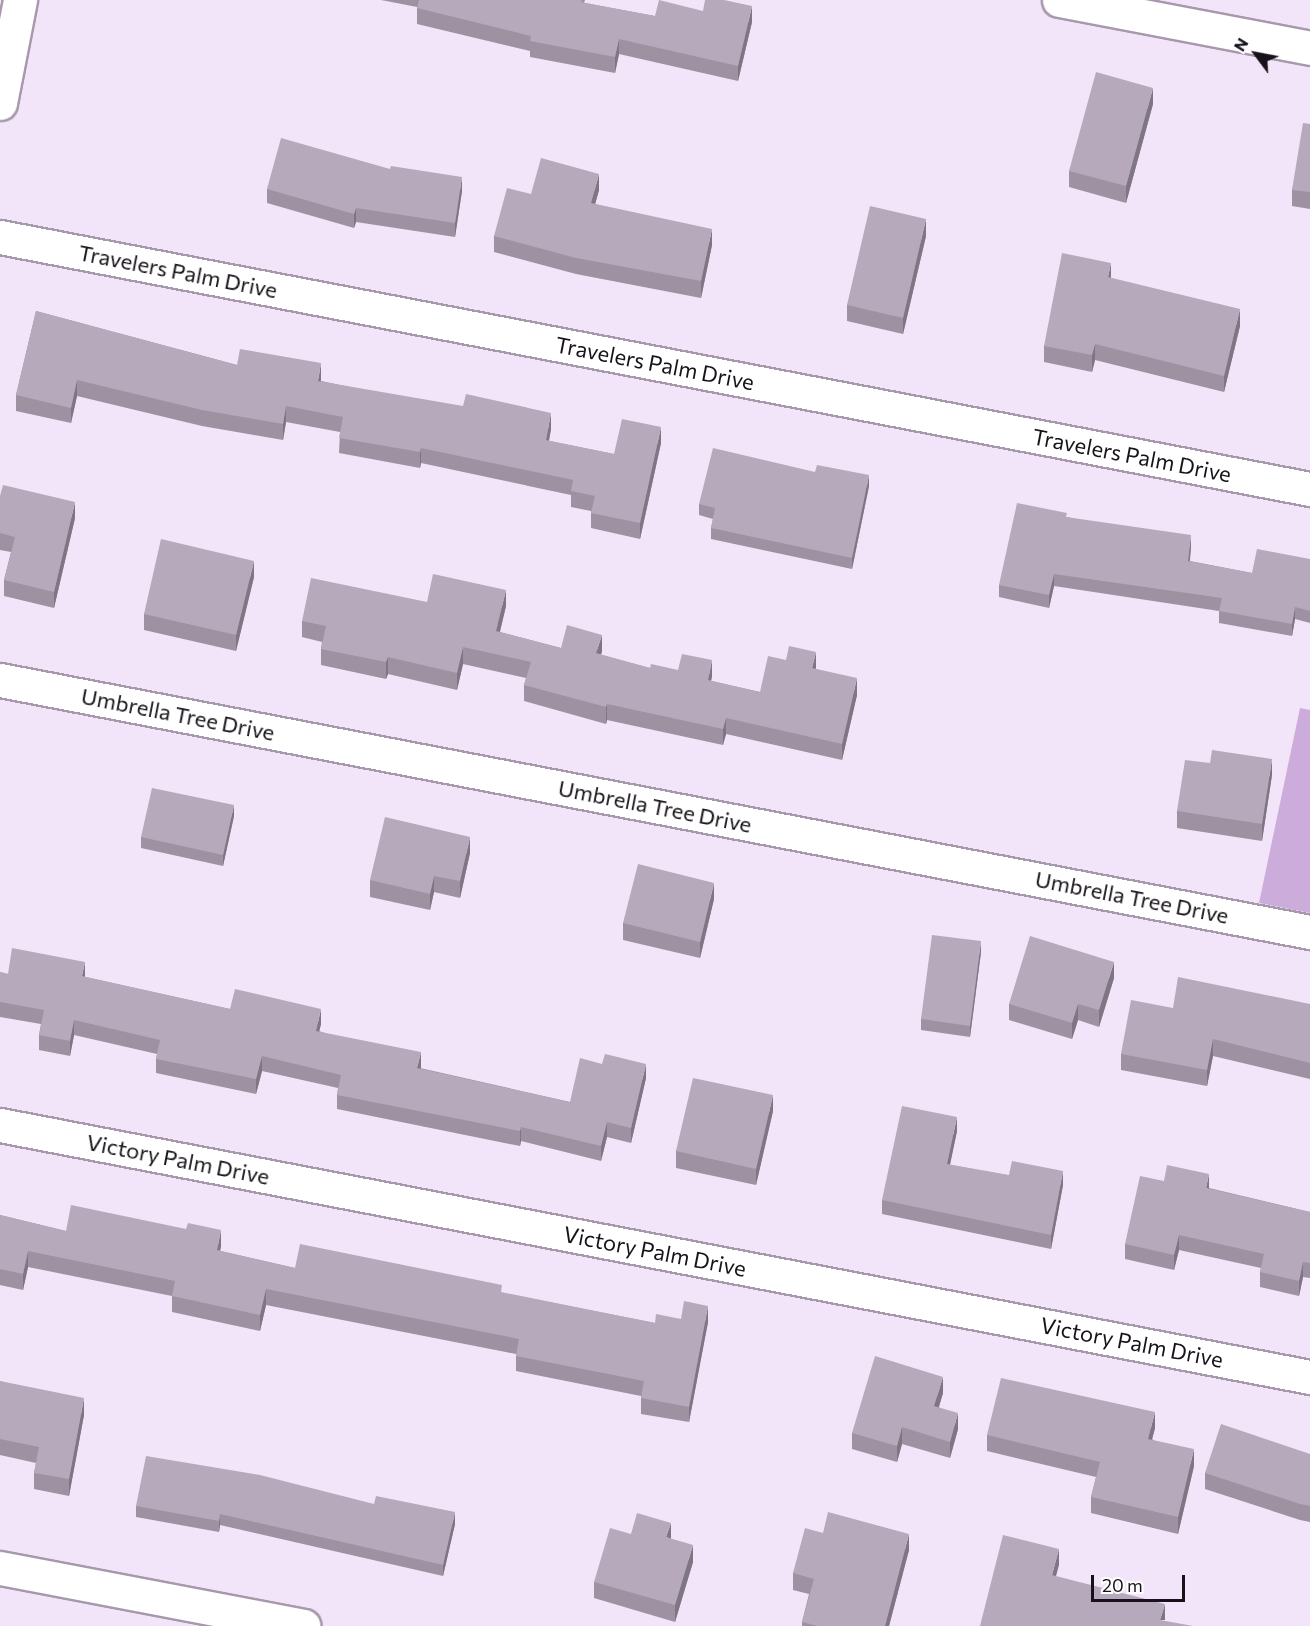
<!DOCTYPE html>
<style>
body{margin:0}
#map{position:relative;width:1310px;height:1626px;overflow:hidden;background:#f3e5f9;font-family:Commissioner,sans-serif}
div>[style]{position:absolute}
[style*='--x']{left:calc(var(--x)*1px);top:calc(var(--y)*1px);width:calc(var(--w)*1px);rotate:calc(var(--a)*1deg)}
.green>*{inset:0;background:#cbacda}
.roads{filter:drop-shadow(2px 0 #a599ab) drop-shadow(-2px 0 #a599ab) drop-shadow(0 2px #a599ab) drop-shadow(0 -2px #a599ab)}
.minor>*{height:33px;margin:-16.5px;padding:0 16.5px;transform-origin:16.5px;border-radius:16.5px;background:#fff}
.wall>*{inset:0;background:#9d91a2}
.shaded-wall>*{inset:0;background:#7f7684}
.building>*{inset:0;background:#b6a9bc}
span{translate:-50% -50%;white-space:nowrap;text-align:center;line-height:1.15;-webkit-text-stroke:4.5px #fff;paint-order:stroke}
.street-label{font-size:22px;color:#171219}
.north{position:absolute;left:1226px;top:24px;width:60px;height:60px;-webkit-text-stroke:4px #fff;paint-order:stroke;rotate:302deg;font-size:16px;font-weight:700;line-height:24px;text-align:center;color:#171219}
.north::after{content:'';display:block;margin:auto;width:21px;height:27px;background:#171219;clip-path:polygon(50% 0,100% 100%,50% 72%,0 100%)}
.scale{position:absolute;left:1091px;top:1575px;width:94px;height:27px;box-sizing:border-box;border:3px solid #171219;border-top:0;padding-left:8px;font-size:18px;line-height:21px;white-space:nowrap;color:#171219;-webkit-text-stroke:4px #fff;paint-order:stroke}
</style>
<div id="map">
<div class="green">
<div style="clip-path:polygon(1300px 708px,1310px 710px,1310px 913px,1259px 903px)"></div>
</div>
<div class="roads">
<div class="minor">
<div style="--x:1059;--y:0;--w:256;--a:10.8"></div>
<div style="--x:0;--y:103;--w:105;--a:-79"></div>
<div style="--x:0;--y:237;--w:1334;--a:10.89"></div>
<div style="--x:0;--y:680;--w:1334;--a:10.89"></div>
<div style="--x:0;--y:1125;--w:1334;--a:10.89"></div>
<div style="--x:0;--y:1568;--w:309;--a:10.8"></div>
</div>
</div>
<div class="wall">
<div style="clip-path:polygon(381px 0,585px 0,584px 3px,655px 16px,752px 22px,738px 81px,619px 54px,615px 73px,530px 57px,530px 51px,417px 24px,417px 7px)"></div>
<div style="clip-path:polygon(1153px 104px,1126px 203px,1069px 187px,1069px 171px)"></div>
<div style="clip-path:polygon(1310px 124px,1310px 209px,1292px 206px,1292px 190px)"></div>
<div style="clip-path:polygon(267px 189px,462px 191px,455px 237px,356px 222px,354px 228px,267px 203px)"></div>
<div style="clip-path:polygon(599px 190px,595px 204px,712px 245px,701px 298px,576px 274px,494px 252px,494px 236px,531px 194px)"></div>
<div style="clip-path:polygon(926px 236px,903px 334px,847px 321px,847px 305px)"></div>
<div style="clip-path:polygon(1111px 278px,1240px 326px,1224px 392px,1095px 360px,1092px 372px,1044px 362px,1044px 346px)"></div>
<div style="clip-path:polygon(36px 311px,237px 365px,321px 379px,321px 381px,551px 429px,549px 441px,614px 454px,661px 443px,640px 539px,591px 528px,591px 511px,571px 507px,571px 495px,421px 463px,420px 468px,339px 453px,340px 432px,286px 422px,283px 440px,202px 426px,77px 396px,71px 423px,16px 411px,16px 395px)"></div>
<div style="clip-path:polygon(869px 486px,852px 569px,711px 539px,711px 528px,713px 519px,699px 515px,699px 504px)"></div>
<div style="clip-path:polygon(0 496px,75px 518px,54px 608px,4px 596px,4px 580px,11px 552px,0 550px)"></div>
<div style="clip-path:polygon(1067px 517px,1191px 547px,1190px 561px,1252px 573px,1310px 559px,1310px 623px,1295px 619px,1292px 636px,1219px 623px,1219px 611px,1054px 586px,1049px 608px,999px 597px,999px 585px)"></div>
<div style="clip-path:polygon(254px 577px,236px 651px,144px 630px,144px 614px)"></div>
<div style="clip-path:polygon(427px 602px,506px 606px,500px 632px,561px 648px,602px 651px,601px 655px,650px 668px,678px 670px,712px 676px,711px 681px,760px 692px,815px 669px,857px 695px,842px 760px,726px 734px,723px 745px,607px 720px,606px 724px,524px 701px,524px 685px,526px 678px,463px 664px,457px 690px,388px 674px,386px 679px,321px 665px,321px 649px,322px 642px,302px 637px,302px 621px)"></div>
<div style="clip-path:polygon(1272px 775px,1262px 841px,1177px 828px,1177px 811px)"></div>
<div style="clip-path:polygon(234px 816px,223px 866px,141px 848px,141px 837px)"></div>
<div style="clip-path:polygon(470px 853px,460px 898px,434px 892px,430px 910px,370px 897px,370px 880px)"></div>
<div style="clip-path:polygon(714px 899px,700px 958px,623px 940px,623px 923px)"></div>
<div style="clip-path:polygon(981px 952px,970px 1037px,921px 1030px,921px 1019px)"></div>
<div style="clip-path:polygon(0 972px,8px 974px,85px 977px,230px 1009px,321px 1024px,319px 1031px,421px 1067px,420px 1068px,570px 1102px,646px 1078px,631px 1143px,607px 1137px,601px 1161px,521px 1141px,520px 1146px,337px 1109px,337px 1095px,338px 1088px,262px 1071px,256px 1094px,156px 1073px,156px 1059px,157px 1054px,74px 1035px,70px 1056px,39px 1050px,39px 1035px,41px 1024px,0 1017px)"></div>
<div style="clip-path:polygon(1114px 978px,1099px 1027px,1078px 1020px,1072px 1039px,1009px 1020px,1009px 1004px)"></div>
<div style="clip-path:polygon(1310px 1004px,1310px 1079px,1213px 1056px,1207px 1086px,1121px 1070px,1121px 1054px,1173px 1008px)"></div>
<div style="clip-path:polygon(773px 1111px,756px 1185px,676px 1168px,676px 1151px)"></div>
<div style="clip-path:polygon(957px 1131px,950px 1165px,1063px 1185px,1051px 1249px,882px 1214px,882px 1200px)"></div>
<div style="clip-path:polygon(1209px 1188px,1310px 1212px,1310px 1278px,1303px 1277px,1299px 1296px,1260px 1287px,1260px 1272px,1261px 1268px,1179px 1250px,1174px 1270px,1125px 1259px,1125px 1244px)"></div>
<div style="clip-path:polygon(0 1215px,66px 1231px,221px 1246px,220px 1251px,295px 1268px,502px 1293px,655px 1323px,681px 1319px,708px 1322px,689px 1422px,641px 1414px,641px 1396px,516px 1371px,516px 1354px,266px 1305px,260px 1331px,172px 1312px,172px 1296px,28px 1267px,23px 1290px,0 1285px)"></div>
<div style="clip-path:polygon(0 1381px,84px 1415px,69px 1496px,34px 1489px,34px 1473px,36px 1463px,0 1455px)"></div>
<div style="clip-path:polygon(943px 1393px,939px 1407px,958px 1429px,950px 1458px,902px 1444px,897px 1462px,852px 1449px,852px 1433px)"></div>
<div style="clip-path:polygon(1155px 1428px,1152px 1439px,1194px 1466px,1178px 1534px,1091px 1513px,1091px 1497px,1096px 1477px,987px 1451px,987px 1435px)"></div>
<div style="clip-path:polygon(1310px 1454px,1310px 1522px,1300px 1520px,1205px 1489px,1205px 1473px)"></div>
<div style="clip-path:polygon(374px 1504px,455px 1524px,443px 1576px,220px 1525px,219px 1532px,136px 1517px,136px 1506px)"></div>
<div style="clip-path:polygon(823px 1533px,909px 1550px,889px 1626px,802px 1626px,802px 1622px,809px 1594px,793px 1590px,793px 1573px)"></div>
<div style="clip-path:polygon(631px 1534px,693px 1562px,675px 1622px,594px 1598px,594px 1582px)"></div>
</div>
<div class="shaded-wall">
<div style="clip-path:polygon(752px 6px,752px 22px,738px 81px,738px 66px)"></div>
<div style="clip-path:polygon(619px 39px,619px 54px,615px 73px,615px 57px)"></div>
<div style="clip-path:polygon(1153px 88px,1153px 104px,1126px 203px,1126px 186px)"></div>
<div style="clip-path:polygon(599px 174px,599px 190px,591px 219px,591px 203px)"></div>
<div style="clip-path:polygon(462px 177px,462px 191px,455px 237px,455px 223px)"></div>
<div style="clip-path:polygon(356px 208px,356px 222px,354px 228px,354px 214px)"></div>
<div style="clip-path:polygon(926px 219px,926px 236px,903px 334px,903px 318px)"></div>
<div style="clip-path:polygon(712px 229px,712px 245px,701px 298px,701px 281px)"></div>
<div style="clip-path:polygon(1111px 263px,1111px 280px,1108px 277px)"></div>
<div style="clip-path:polygon(1240px 309px,1240px 326px,1224px 392px,1224px 376px)"></div>
<div style="clip-path:polygon(1095px 344px,1095px 360px,1092px 372px,1092px 355px)"></div>
<div style="clip-path:polygon(321px 363px,321px 379px,318px 397px,318px 381px)"></div>
<div style="clip-path:polygon(77px 380px,77px 396px,71px 423px,71px 408px)"></div>
<div style="clip-path:polygon(286px 406px,286px 422px,283px 440px,283px 424px)"></div>
<div style="clip-path:polygon(551px 413px,551px 429px,546px 456px,546px 440px)"></div>
<div style="clip-path:polygon(661px 427px,661px 443px,640px 539px,640px 523px)"></div>
<div style="clip-path:polygon(421px 448px,421px 463px,420px 468px,420px 452px)"></div>
<div style="clip-path:polygon(869px 475px,869px 486px,852px 569px,852px 558px)"></div>
<div style="clip-path:polygon(75px 502px,75px 518px,54px 608px,54px 592px)"></div>
<div style="clip-path:polygon(1191px 535px,1191px 547px,1188px 573px,1188px 561px)"></div>
<div style="clip-path:polygon(254px 561px,254px 577px,236px 651px,236px 635px)"></div>
<div style="clip-path:polygon(1054px 574px,1054px 586px,1049px 608px,1049px 595px)"></div>
<div style="clip-path:polygon(506px 590px,506px 606px,496px 647px,496px 631px)"></div>
<div style="clip-path:polygon(1295px 607px,1295px 619px,1292px 636px,1292px 624px)"></div>
<div style="clip-path:polygon(602px 635px,602px 651px,596px 670px,596px 653px)"></div>
<div style="clip-path:polygon(463px 647px,463px 664px,457px 690px,457px 673px)"></div>
<div style="clip-path:polygon(816px 652px,816px 668px,812px 685px,812px 668px)"></div>
<div style="clip-path:polygon(388px 657px,388px 674px,386px 679px,386px 662px)"></div>
<div style="clip-path:polygon(712px 660px,712px 676px,708px 696px,708px 680px)"></div>
<div style="clip-path:polygon(857px 678px,857px 695px,842px 760px,842px 744px)"></div>
<div style="clip-path:polygon(607px 704px,607px 720px,606px 724px,606px 707px)"></div>
<div style="clip-path:polygon(726px 718px,726px 734px,723px 745px,723px 729px)"></div>
<div style="clip-path:polygon(1272px 759px,1272px 775px,1262px 841px,1262px 824px)"></div>
<div style="clip-path:polygon(234px 805px,234px 816px,223px 866px,223px 855px)"></div>
<div style="clip-path:polygon(470px 837px,470px 853px,460px 898px,460px 881px)"></div>
<div style="clip-path:polygon(434px 876px,434px 892px,430px 910px,430px 894px)"></div>
<div style="clip-path:polygon(714px 883px,714px 899px,700px 958px,700px 942px)"></div>
<div style="clip-path:polygon(981px 941px,981px 952px,970px 1037px,970px 1026px)"></div>
<div style="clip-path:polygon(85px 962px,85px 976px,82px 991px,82px 976px)"></div>
<div style="clip-path:polygon(1114px 962px,1114px 978px,1099px 1027px,1099px 1010px)"></div>
<div style="clip-path:polygon(1078px 1004px,1078px 1020px,1072px 1039px,1072px 1023px)"></div>
<div style="clip-path:polygon(321px 1009px,321px 1024px,316px 1045px,316px 1031px)"></div>
<div style="clip-path:polygon(74px 1020px,74px 1035px,70px 1056px,70px 1041px)"></div>
<div style="clip-path:polygon(1213px 1039px,1213px 1056px,1207px 1086px,1207px 1070px)"></div>
<div style="clip-path:polygon(421px 1052px,421px 1067px,417px 1082px,417px 1068px)"></div>
<div style="clip-path:polygon(262px 1056px,262px 1071px,256px 1094px,256px 1079px)"></div>
<div style="clip-path:polygon(646px 1064px,646px 1078px,631px 1143px,631px 1128px)"></div>
<div style="clip-path:polygon(773px 1095px,773px 1111px,756px 1185px,756px 1169px)"></div>
<div style="clip-path:polygon(957px 1117px,957px 1131px,947px 1178px,947px 1164px)"></div>
<div style="clip-path:polygon(607px 1122px,607px 1137px,601px 1161px,601px 1146px)"></div>
<div style="clip-path:polygon(521px 1127px,521px 1141px,520px 1146px,520px 1131px)"></div>
<div style="clip-path:polygon(1063px 1171px,1063px 1185px,1051px 1249px,1051px 1235px)"></div>
<div style="clip-path:polygon(1209px 1174px,1209px 1189px,1206px 1188px)"></div>
<div style="clip-path:polygon(221px 1230px,221px 1246px,217px 1266px,217px 1250px)"></div>
<div style="clip-path:polygon(1179px 1235px,1179px 1250px,1174px 1270px,1174px 1255px)"></div>
<div style="clip-path:polygon(28px 1251px,28px 1267px,23px 1290px,23px 1274px)"></div>
<div style="clip-path:polygon(1303px 1262px,1303px 1277px,1299px 1296px,1299px 1281px)"></div>
<div style="clip-path:polygon(266px 1289px,266px 1305px,260px 1331px,260px 1315px)"></div>
<div style="clip-path:polygon(708px 1306px,708px 1322px,689px 1422px,689px 1407px)"></div>
<div style="clip-path:polygon(943px 1377px,943px 1393px,934px 1422px,934px 1406px)"></div>
<div style="clip-path:polygon(84px 1398px,84px 1415px,69px 1496px,69px 1479px)"></div>
<div style="clip-path:polygon(1155px 1412px,1155px 1428px,1148px 1455px,1148px 1439px)"></div>
<div style="clip-path:polygon(958px 1413px,958px 1429px,950px 1458px,950px 1442px)"></div>
<div style="clip-path:polygon(902px 1427px,902px 1444px,897px 1462px,897px 1446px)"></div>
<div style="clip-path:polygon(1194px 1449px,1194px 1466px,1178px 1534px,1178px 1517px)"></div>
<div style="clip-path:polygon(455px 1512px,455px 1524px,443px 1576px,443px 1565px)"></div>
<div style="clip-path:polygon(220px 1514px,220px 1525px,219px 1532px,219px 1521px)"></div>
<div style="clip-path:polygon(671px 1523px,671px 1539px,666px 1537px)"></div>
<div style="clip-path:polygon(909px 1534px,909px 1550px,889px 1626px,885px 1626px)"></div>
<div style="clip-path:polygon(693px 1545px,693px 1562px,675px 1622px,675px 1605px)"></div>
<div style="clip-path:polygon(1059px 1549px,1059px 1565px,1052px 1591px,1052px 1575px)"></div>
<div style="clip-path:polygon(1165px 1604px,1165px 1620px,1160px 1620px)"></div>
</div>
<div class="building">
<div style="clip-path:polygon(419px 0,582px 0,581px 2px,655px 16px,659px 0,703px 11px,705px 0,724px 0,752px 6px,738px 66px,619px 39px,615px 57px,530px 41px,531px 36px,417px 8px)"></div>
<div style="clip-path:polygon(1096px 72px,1153px 88px,1126px 186px,1069px 171px)"></div>
<div style="clip-path:polygon(1303px 123px,1310px 124px,1310px 192px,1292px 190px)"></div>
<div style="clip-path:polygon(281px 138px,390px 169px,391px 166px,462px 177px,455px 223px,356px 208px,354px 214px,267px 189px)"></div>
<div style="clip-path:polygon(541px 158px,599px 174px,591px 203px,712px 229px,701px 281px,576px 258px,494px 236px,507px 188px,531px 194px)"></div>
<div style="clip-path:polygon(870px 206px,926px 219px,903px 318px,847px 305px)"></div>
<div style="clip-path:polygon(1062px 253px,1111px 263px,1108px 277px,1240px 309px,1224px 376px,1095px 344px,1092px 355px,1044px 346px)"></div>
<div style="clip-path:polygon(36px 311px,237px 365px,240px 349px,321px 363px,318px 381px,463px 406px,466px 394px,551px 413px,546px 440px,614px 454px,622px 419px,661px 427px,640px 523px,591px 513px,595px 496px,571px 491px,573px 480px,421px 448px,420px 452px,339px 438px,343px 417px,286px 406px,283px 424px,202px 410px,77px 380px,71px 408px,16px 395px)"></div>
<div style="clip-path:polygon(713px 448px,815px 472px,817px 465px,869px 475px,852px 558px,711px 528px,715px 508px,699px 504px)"></div>
<div style="clip-path:polygon(3px 485px,75px 502px,54px 592px,4px 580px,15px 537px,0 533px,0 496px)"></div>
<div style="clip-path:polygon(1017px 503px,1067px 513px,1066px 517px,1191px 535px,1188px 561px,1252px 573px,1257px 549px,1310px 559px,1310px 611px,1295px 607px,1292px 624px,1219px 611px,1222px 598px,1054px 574px,1049px 595px,999px 585px)"></div>
<div style="clip-path:polygon(161px 539px,254px 561px,236px 635px,144px 614px)"></div>
<div style="clip-path:polygon(433px 574px,506px 590px,496px 631px,561px 648px,567px 625px,602px 635px,596px 653px,650px 668px,651px 664px,678px 670px,682px 654px,712px 660px,708px 680px,760px 692px,768px 656px,786px 660px,789px 646px,816px 652px,812px 668px,857px 678px,842px 744px,726px 718px,723px 729px,607px 704px,606px 707px,524px 685px,531px 662px,463px 647px,457px 673px,388px 657px,386px 662px,321px 649px,326px 626px,302px 621px,311px 578px,427px 602px)"></div>
<div style="clip-path:polygon(1212px 750px,1272px 759px,1262px 824px,1177px 811px,1185px 760px,1210px 763px)"></div>
<div style="clip-path:polygon(152px 788px,234px 805px,223px 855px,141px 837px)"></div>
<div style="clip-path:polygon(385px 817px,470px 837px,460px 881px,434px 876px,430px 894px,370px 880px)"></div>
<div style="clip-path:polygon(638px 864px,714px 883px,700px 942px,623px 923px)"></div>
<div style="clip-path:polygon(932px 935px,981px 941px,970px 1026px,921px 1019px)"></div>
<div style="clip-path:polygon(1030px 936px,1114px 962px,1099px 1010px,1078px 1004px,1072px 1023px,1009px 1004px)"></div>
<div style="clip-path:polygon(12px 948px,85px 962px,82px 976px,230px 1009px,235px 989px,321px 1009px,316px 1031px,421px 1052px,417px 1068px,570px 1102px,580px 1058px,602px 1064px,605px 1054px,646px 1064px,631px 1128px,607px 1122px,601px 1146px,521px 1127px,520px 1131px,337px 1095px,341px 1075px,262px 1056px,256px 1079px,156px 1059px,160px 1040px,74px 1020px,70px 1041px,39px 1035px,44px 1010px,0 1002px,0 972px,8px 974px)"></div>
<div style="clip-path:polygon(1178px 977px,1310px 1004px,1310px 1063px,1213px 1039px,1207px 1070px,1121px 1054px,1131px 1000px,1173px 1008px)"></div>
<div style="clip-path:polygon(693px 1078px,773px 1095px,756px 1169px,676px 1151px)"></div>
<div style="clip-path:polygon(902px 1106px,957px 1117px,947px 1164px,1009px 1175px,1012px 1161px,1063px 1171px,1051px 1235px,882px 1200px)"></div>
<div style="clip-path:polygon(1167px 1165px,1209px 1174px,1206px 1188px,1310px 1212px,1310px 1263px,1303px 1262px,1299px 1281px,1260px 1272px,1264px 1254px,1179px 1235px,1174px 1255px,1125px 1244px,1140px 1176px,1164px 1181px)"></div>
<div style="clip-path:polygon(71px 1205px,186px 1229px,188px 1223px,221px 1230px,217px 1250px,295px 1268px,300px 1244px,502px 1285px,501px 1292px,655px 1323px,656px 1314px,681px 1319px,684px 1301px,708px 1306px,689px 1407px,641px 1398px,644px 1381px,516px 1356px,519px 1339px,266px 1289px,260px 1315px,172px 1296px,175px 1281px,28px 1251px,23px 1274px,0 1269px,0 1215px,66px 1231px)"></div>
<div style="clip-path:polygon(875px 1356px,943px 1377px,934px 1406px,958px 1413px,950px 1442px,902px 1427px,897px 1446px,852px 1433px)"></div>
<div style="clip-path:polygon(1001px 1378px,1155px 1412px,1148px 1439px,1194px 1449px,1178px 1517px,1091px 1497px,1100px 1462px,987px 1435px)"></div>
<div style="clip-path:polygon(0 1381px,84px 1398px,69px 1479px,34px 1473px,39px 1447px,0 1439px)"></div>
<div style="clip-path:polygon(1221px 1424px,1310px 1454px,1310px 1506px,1300px 1504px,1205px 1473px)"></div>
<div style="clip-path:polygon(146px 1456px,260px 1475px,374px 1504px,376px 1496px,455px 1512px,443px 1565px,220px 1514px,219px 1521px,136px 1506px)"></div>
<div style="clip-path:polygon(828px 1512px,909px 1534px,885px 1626px,818px 1626px,802px 1622px,814px 1579px,793px 1573px,805px 1528px,823px 1533px)"></div>
<div style="clip-path:polygon(637px 1513px,671px 1523px,666px 1537px,693px 1545px,675px 1605px,594px 1582px,610px 1528px,631px 1534px)"></div>
<div style="clip-path:polygon(1003px 1535px,1059px 1549px,1052px 1575px,1165px 1604px,1160px 1620px,1193px 1626px,980px 1626px)"></div>
</div>
<div class="street-label">
<span style="left:178px;top:271px;rotate:11deg">Travelers Palm Drive</span>
<span style="left:655px;top:363px;rotate:11deg">Travelers Palm Drive</span>
<span style="left:1132px;top:455px;rotate:11deg">Travelers Palm Drive</span>
<span style="left:178px;top:714px;rotate:11deg">Umbrella Tree Drive</span>
<span style="left:655px;top:806px;rotate:11deg">Umbrella Tree Drive</span>
<span style="left:1132px;top:897px;rotate:11deg">Umbrella Tree Drive</span>
<span style="left:178px;top:1159px;rotate:11deg">Victory Palm Drive</span>
<span style="left:655px;top:1251px;rotate:11deg">Victory Palm Drive</span>
<span style="left:1132px;top:1342px;rotate:11deg">Victory Palm Drive</span>
</div>
<div class="north">N</div>
<div class="scale">20 m</div>
</div>
